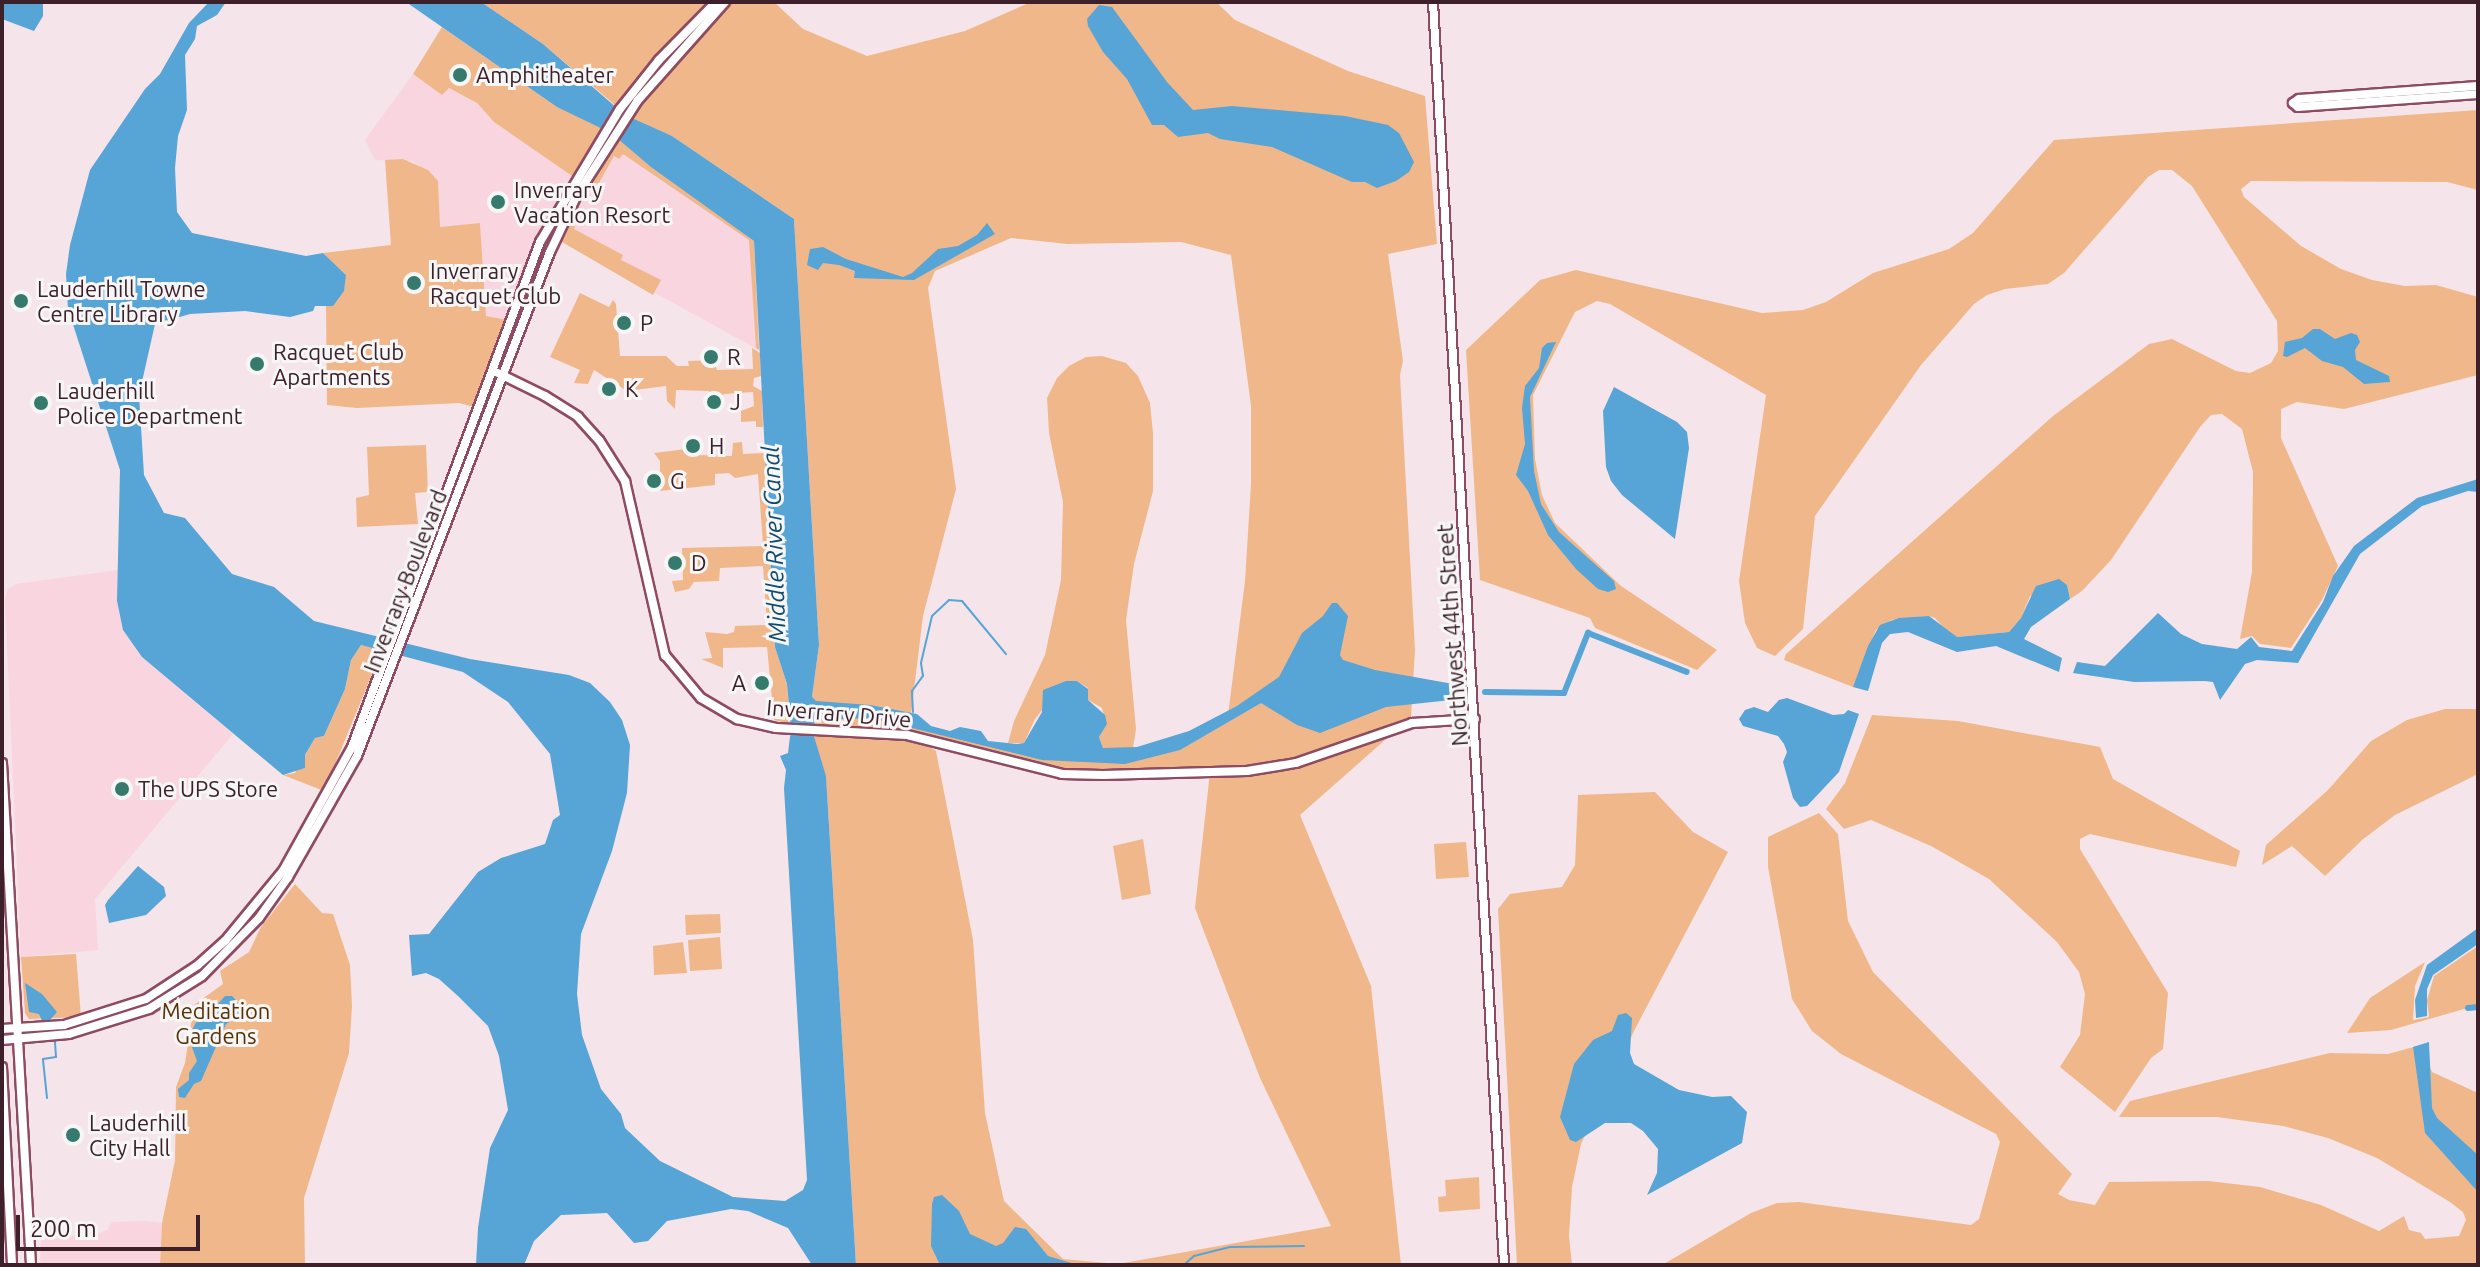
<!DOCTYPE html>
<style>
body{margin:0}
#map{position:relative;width:2480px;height:1267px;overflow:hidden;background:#f5e4e9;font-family:Ubuntu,sans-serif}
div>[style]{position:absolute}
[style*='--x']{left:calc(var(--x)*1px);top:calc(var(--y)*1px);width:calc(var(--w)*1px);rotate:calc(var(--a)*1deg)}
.built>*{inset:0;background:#f9d5df}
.green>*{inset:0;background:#f0b88a}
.water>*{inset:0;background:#57a4d7}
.stream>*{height:2px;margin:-1px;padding:0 1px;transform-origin:1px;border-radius:1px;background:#57a4d7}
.canal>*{height:6px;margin:-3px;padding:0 3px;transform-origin:3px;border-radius:3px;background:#57a4d7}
.roads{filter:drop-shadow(2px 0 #8e4b61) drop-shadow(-2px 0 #8e4b61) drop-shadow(0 2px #8e4b61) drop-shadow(0 -2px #8e4b61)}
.secondary>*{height:8px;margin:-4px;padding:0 4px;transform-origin:4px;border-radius:4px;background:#fff}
.primary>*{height:8px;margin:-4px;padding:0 4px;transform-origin:4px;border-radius:4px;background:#fff}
.dots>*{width:22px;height:22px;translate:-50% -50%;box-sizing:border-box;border:4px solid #f6f6f6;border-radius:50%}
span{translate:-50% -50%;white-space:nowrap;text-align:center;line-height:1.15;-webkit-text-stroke:6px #f6f6f6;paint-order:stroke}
.poi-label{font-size:22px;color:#3d2029}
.left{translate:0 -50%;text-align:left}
.right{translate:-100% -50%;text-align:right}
.street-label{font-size:22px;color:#3d2029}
.park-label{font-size:22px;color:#5a2f01}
.water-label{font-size:24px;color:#0f4b6e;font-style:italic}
.frame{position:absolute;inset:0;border:4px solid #3d2029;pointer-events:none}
.scale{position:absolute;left:16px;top:1215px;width:184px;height:36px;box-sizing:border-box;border:4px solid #3d2029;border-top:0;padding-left:10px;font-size:24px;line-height:28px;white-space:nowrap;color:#3d2029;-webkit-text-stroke:6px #f6f6f6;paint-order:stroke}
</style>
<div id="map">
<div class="built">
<div style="clip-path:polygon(413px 74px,442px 94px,449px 88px,477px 103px,494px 122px,572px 176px,536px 240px,508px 320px,486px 316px,480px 223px,439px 228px,437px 181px,413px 161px,375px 160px,365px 140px)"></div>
<div style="clip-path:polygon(620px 140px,754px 241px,759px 350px,562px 242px,586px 193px)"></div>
<div style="clip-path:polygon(118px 570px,117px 601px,123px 630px,142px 657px,233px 734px,95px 899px,98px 950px,21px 957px,5px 599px,8px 589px,16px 584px)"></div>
<div style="clip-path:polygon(145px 1221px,162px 1223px,160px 1265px,40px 1265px,41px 1239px,97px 1234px,107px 1230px,112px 1222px)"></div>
</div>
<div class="green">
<div style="clip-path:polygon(evenodd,481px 2px,774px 2px,803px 29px,867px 56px,965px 31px,1031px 2px,1216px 2px,1235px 20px,1348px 71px,1425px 96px,1437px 244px,1388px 254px,1403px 361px,1400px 375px,1415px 650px,1411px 717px,1300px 815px,1371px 986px,1401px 1265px,856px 1265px,826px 776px,813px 743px,812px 724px,817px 720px,812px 697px,819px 645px,794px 219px,672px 136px,635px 122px,543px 44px,481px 2px,1011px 238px,1067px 244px,1181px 242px,1231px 255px,1251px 406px,1251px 484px,1245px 581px,1228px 715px,1179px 744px,1082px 761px,966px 739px,910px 722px,923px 616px,956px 489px,928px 288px,935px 271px,1011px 238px,481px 2px,915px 738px,1062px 774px,1210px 772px,1195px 908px,1260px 1078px,1331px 1226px,1118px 1264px,1063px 1259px,1004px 1201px,985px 1113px,973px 940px,936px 751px,915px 738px)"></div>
<div style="clip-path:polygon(442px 27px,557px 107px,603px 126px,572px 176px,494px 122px,477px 103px,449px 88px,442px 95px,413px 74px)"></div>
<div style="clip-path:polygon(2478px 110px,2478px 190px,2447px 182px,2251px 181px,2241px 189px,2244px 197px,2301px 246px,2341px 269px,2372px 280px,2405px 286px,2436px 285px,2478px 297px,2478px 375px,2344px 409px,2297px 402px,2281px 409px,2281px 438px,2338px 566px,2322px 600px,2291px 648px,2260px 644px,2252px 636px,2240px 639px,2252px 572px,2253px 472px,2242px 429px,2222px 414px,2211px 415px,2200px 427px,2111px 560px,2082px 591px,2070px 599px,2067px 585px,2030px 596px,2021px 618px,2009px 632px,1957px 637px,1949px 634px,1935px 618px,1929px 616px,1892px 620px,1876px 630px,1853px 687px,1784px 660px,1786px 654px,2053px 416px,2149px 344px,2172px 339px,2236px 371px,2250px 373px,2271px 363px,2278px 351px,2277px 321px,2192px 186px,2172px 170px,2159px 170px,2148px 177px,2064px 273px,2048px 284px,2005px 289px,1987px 295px,1974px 304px,1921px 365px,1815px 516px,1803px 629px,1775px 656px,1757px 648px,1745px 623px,1739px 581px,1766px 395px,1610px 304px,1597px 301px,1575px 312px,1533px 395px,1535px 459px,1542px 495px,1555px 523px,1621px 586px,1717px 650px,1697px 670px,1595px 628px,1590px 618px,1480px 580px,1466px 350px,1540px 280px,1576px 270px,1762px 313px,1803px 310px,1826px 302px,1873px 273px,1949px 249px,1973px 233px,2054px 140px)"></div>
<div style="clip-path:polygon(620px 140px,754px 241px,759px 350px,756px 348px,749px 240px,623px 154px,619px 159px,614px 156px,595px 190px,590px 188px)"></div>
<div style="clip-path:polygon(403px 159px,428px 170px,438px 181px,440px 227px,480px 223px,486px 316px,508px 320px,474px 407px,459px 403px,357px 408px,327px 405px,326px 306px,333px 305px,346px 275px,323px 253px,391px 245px,385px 160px)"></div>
<div style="clip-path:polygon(579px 207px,583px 209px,574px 229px,623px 255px,621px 260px,661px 280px,653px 295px,562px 242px)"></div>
<div style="clip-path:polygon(580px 293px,609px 307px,613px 300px,616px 304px,620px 356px,666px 356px,677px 366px,689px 366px,688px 361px,714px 360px,717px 370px,753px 369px,752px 348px,760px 353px,761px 376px,754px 378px,753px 386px,762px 391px,763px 427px,756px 427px,756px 421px,741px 422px,741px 411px,754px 406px,753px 392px,725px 394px,713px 399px,709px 391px,676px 390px,675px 409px,667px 401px,666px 386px,627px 391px,594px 370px,588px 384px,574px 383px,580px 370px,550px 357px)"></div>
<div style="clip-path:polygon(1102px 356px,1126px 363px,1138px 376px,1150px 403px,1153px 433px,1153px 491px,1134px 564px,1126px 620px,1136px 729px,1133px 748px,1103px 748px,1099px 737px,1106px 724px,1102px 708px,1088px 700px,1088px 688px,1077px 681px,1066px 681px,1035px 719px,1024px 743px,1008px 743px,1014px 721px,1045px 655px,1061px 580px,1063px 502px,1049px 433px,1047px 398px,1057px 378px,1069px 366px,1086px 357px)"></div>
<div style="clip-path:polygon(742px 442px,743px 454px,765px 453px,775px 647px,787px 684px,790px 724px,774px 720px,767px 647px,723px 648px,723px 668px,701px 659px,712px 658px,705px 632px,727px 634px,734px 632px,735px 626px,767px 625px,763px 566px,720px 568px,719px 581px,694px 582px,689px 589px,675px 592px,672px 581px,683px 580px,682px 548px,763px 546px,758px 474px,735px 478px,729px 473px,715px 474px,715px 485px,660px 491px,660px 461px,654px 453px,694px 448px,695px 455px,732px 456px,733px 443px)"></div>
<div style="clip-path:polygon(426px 445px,428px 492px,415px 493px,418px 524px,357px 527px,356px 498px,369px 495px,367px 447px)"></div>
<div style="clip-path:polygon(361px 645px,382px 650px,324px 791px,283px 775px,295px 773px,315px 738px,324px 736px,345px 689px,351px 660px)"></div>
<div style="clip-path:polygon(2445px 709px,2478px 709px,2478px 774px,2395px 815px,2362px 840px,2325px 876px,2292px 846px,2262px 865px,2266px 845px,2328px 790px,2371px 741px,2407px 720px)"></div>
<div style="clip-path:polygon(1872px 715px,1958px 721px,2100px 747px,2113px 779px,2240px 851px,2236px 867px,2090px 834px,2080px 839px,2080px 849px,2168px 993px,2163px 1049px,2151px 1058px,2115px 1112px,2060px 1067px,2080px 1035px,2085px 994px,2079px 972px,2057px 942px,1989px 879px,1931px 846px,1871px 820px,1844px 829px,1826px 809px,1845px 783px)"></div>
<div style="clip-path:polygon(1655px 792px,1693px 832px,1728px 852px,1635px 1029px,1581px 1144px,1572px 1187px,1569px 1236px,1572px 1265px,1517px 1265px,1498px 909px,1510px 894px,1562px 887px,1575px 865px,1578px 795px)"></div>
<div style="clip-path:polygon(1819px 813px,1838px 834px,1848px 921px,1873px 972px,2072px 1174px,2058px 1194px,2069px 1200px,2095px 1205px,2109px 1182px,2208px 1181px,2260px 1187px,2321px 1205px,2379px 1231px,2404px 1216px,2409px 1230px,2421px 1233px,2425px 1239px,2459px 1236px,2466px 1220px,2463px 1212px,2450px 1202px,2377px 1158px,2328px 1138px,2283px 1126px,2217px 1117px,2119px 1117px,2130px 1101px,2330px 1053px,2388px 1054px,2421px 1045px,2432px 1072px,2478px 1093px,2478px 1265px,1662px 1265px,1751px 1213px,1777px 1203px,1799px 1202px,1971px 1225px,1979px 1219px,2000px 1142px,1996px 1134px,1841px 1054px,1812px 1031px,1792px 999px,1768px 867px,1768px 837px)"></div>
<div style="clip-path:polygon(1143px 839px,1151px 894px,1122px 900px,1113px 846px)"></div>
<div style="clip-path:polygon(1466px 842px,1469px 877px,1436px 879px,1434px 844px)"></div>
<div style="clip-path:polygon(295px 884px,322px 913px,333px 914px,350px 965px,352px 1006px,349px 1053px,304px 1198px,305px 1265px,160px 1265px,162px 1223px,175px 1160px,176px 1087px,185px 1063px,194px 1005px,223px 984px,220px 971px,249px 952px,261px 927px)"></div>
<div style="clip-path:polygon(720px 914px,721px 933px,686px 935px,685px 915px)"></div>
<div style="clip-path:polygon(720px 937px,722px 969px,690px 971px,688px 940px)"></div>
<div style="clip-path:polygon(683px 942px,687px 973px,654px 975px,653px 946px)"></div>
<div style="clip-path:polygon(2478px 946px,2478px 1005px,2391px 1030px,2347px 1033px,2370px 998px,2425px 962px,2415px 986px,2413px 1020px,2429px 1017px,2427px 1000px,2434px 976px)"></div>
<div style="clip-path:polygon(76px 954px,81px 1017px,29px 1019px,25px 1013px,21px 957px)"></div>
<div style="clip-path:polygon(1479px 1177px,1480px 1209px,1439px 1212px,1438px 1197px,1446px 1196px,1445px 1180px)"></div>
</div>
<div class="water">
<div style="clip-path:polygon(2px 2px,43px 2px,43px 16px,34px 31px,2px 19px)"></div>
<div style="clip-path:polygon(209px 2px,226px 2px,217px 15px,197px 26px,195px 39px,185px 55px,187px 110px,178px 136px,175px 168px,177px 212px,192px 233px,306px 256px,323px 253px,346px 275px,344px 291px,333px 306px,315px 306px,313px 311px,290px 317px,245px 311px,190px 314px,155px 324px,139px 395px,144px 475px,164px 513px,185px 518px,232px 574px,274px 587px,314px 621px,470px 659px,569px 675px,590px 683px,610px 702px,622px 720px,630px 745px,627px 793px,612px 851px,581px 934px,577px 994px,582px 1035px,601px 1089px,621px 1114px,625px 1128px,660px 1161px,733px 1197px,785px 1201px,803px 1190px,807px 1180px,784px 788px,786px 770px,780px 756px,788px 753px,791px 729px,787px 684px,775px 647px,754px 241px,651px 167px,611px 133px,557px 107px,406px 2px,481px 2px,543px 44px,625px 115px,672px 136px,794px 219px,819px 645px,812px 697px,816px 701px,870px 705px,917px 714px,931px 726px,950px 731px,960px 727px,981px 731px,988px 741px,1017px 744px,1024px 743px,1042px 712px,1043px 690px,1066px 681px,1077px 681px,1088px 689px,1088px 700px,1105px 715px,1107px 724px,1099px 737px,1103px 748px,1137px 747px,1189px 731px,1237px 706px,1279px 677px,1302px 633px,1323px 616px,1332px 603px,1337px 603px,1348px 616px,1340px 655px,1343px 660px,1375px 670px,1459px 685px,1460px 699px,1386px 707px,1320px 733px,1297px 725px,1261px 703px,1180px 750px,1125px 764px,1042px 760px,871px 718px,816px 720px,812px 730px,826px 776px,856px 1265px,812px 1265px,788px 1228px,748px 1211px,731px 1209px,667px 1221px,648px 1241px,634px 1243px,607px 1213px,561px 1215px,534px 1241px,524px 1265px,476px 1265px,478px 1228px,490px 1148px,508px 1110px,499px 1056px,488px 1026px,458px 996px,439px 979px,426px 973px,412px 976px,409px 935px,429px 934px,478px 872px,501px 858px,545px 844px,553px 820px,560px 815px,550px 754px,508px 702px,463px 672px,361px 645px,351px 660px,345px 689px,324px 736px,315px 738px,305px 755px,305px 768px,283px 775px,142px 657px,123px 630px,117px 601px,120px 470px,68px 309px,66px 274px,70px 245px,90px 170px,145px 89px,160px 74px,189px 23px)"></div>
<div style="clip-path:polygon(1099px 5px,1112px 7px,1167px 82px,1193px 110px,1232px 106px,1345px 116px,1388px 125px,1399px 133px,1414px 162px,1409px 172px,1396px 181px,1377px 188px,1365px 182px,1352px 182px,1272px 147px,1220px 139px,1208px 133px,1178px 137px,1164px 125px,1152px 125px,1127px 79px,1103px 52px,1088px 26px,1087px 19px)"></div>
<div style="clip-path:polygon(987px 223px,995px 234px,914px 280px,854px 278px,855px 271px,839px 265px,823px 263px,818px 270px,807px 265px,810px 249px,823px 247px,846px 259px,903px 277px,912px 273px,938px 249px,958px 246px,977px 235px)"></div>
<div style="clip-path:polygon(2313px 329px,2320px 329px,2335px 339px,2351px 333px,2357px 335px,2360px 342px,2355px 350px,2356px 360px,2389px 376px,2390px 382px,2364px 384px,2343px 367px,2322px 361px,2305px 348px,2287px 357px,2283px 356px,2285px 342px,2302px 338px)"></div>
<div style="clip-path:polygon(1556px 342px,1530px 397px,1534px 471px,1541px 504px,1559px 532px,1614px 581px,1616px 589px,1608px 592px,1598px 589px,1576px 569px,1548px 535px,1528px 491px,1516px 475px,1525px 444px,1522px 408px,1525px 386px,1539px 368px,1542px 348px,1547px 343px)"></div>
<div style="clip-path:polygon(1614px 387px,1677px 422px,1687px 432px,1689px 448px,1675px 539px,1622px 495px,1611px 481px,1606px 467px,1603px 411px)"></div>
<div style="clip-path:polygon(2478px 479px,2478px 492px,2468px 491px,2422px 506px,2360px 554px,2298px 663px,2257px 660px,2245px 664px,2220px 700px,2213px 682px,2205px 681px,2134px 682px,2073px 673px,2077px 662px,2105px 666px,2158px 613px,2181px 634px,2202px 644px,2237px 649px,2251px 637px,2259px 647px,2292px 651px,2323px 602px,2333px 576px,2354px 546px,2417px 498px)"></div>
<div style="clip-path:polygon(2059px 579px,2067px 585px,2070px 599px,2031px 627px,2024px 639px,2062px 658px,2059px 672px,1996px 646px,1957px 652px,1908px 632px,1890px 634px,1882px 643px,1868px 691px,1853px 687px,1868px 646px,1880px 625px,1899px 618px,1929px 616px,1957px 637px,2009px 632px,2021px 618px,2036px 586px)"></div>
<div style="clip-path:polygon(1787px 698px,1833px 715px,1844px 714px,1848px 710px,1859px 714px,1839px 772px,1807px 806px,1800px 807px,1793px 798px,1783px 762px,1787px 752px,1784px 744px,1778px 736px,1743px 726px,1739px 719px,1745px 710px,1754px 707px,1768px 712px,1779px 700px)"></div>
<div style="clip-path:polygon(138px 866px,164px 887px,166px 896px,146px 915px,109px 923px,105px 905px,108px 900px)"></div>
<div style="clip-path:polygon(2478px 928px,2478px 944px,2433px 975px,2427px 989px,2427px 1016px,2416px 1018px,2415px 1000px,2427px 965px)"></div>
<div style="clip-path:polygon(25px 983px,42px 994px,57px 1012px,50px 1020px,42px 1021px,39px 1014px,29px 1012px)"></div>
<div style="clip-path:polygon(225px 996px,232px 996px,238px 1002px,239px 1016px,226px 1024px,201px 1081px,194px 1084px,185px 1098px,179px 1097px,178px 1089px,189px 1080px,189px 1073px,197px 1061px,190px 1042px,192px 1030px,205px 1006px,218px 1004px)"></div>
<div style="clip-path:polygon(1626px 1013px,1632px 1018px,1630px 1053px,1634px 1064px,1679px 1090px,1712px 1097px,1731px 1096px,1747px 1112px,1742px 1143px,1647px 1195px,1657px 1173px,1658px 1149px,1643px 1131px,1631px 1123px,1605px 1123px,1576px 1142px,1570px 1140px,1560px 1117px,1574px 1064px,1593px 1040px,1612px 1031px,1618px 1015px)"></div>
<div style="clip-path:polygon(2429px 1042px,2432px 1108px,2437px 1118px,2478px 1155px,2478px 1192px,2425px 1133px,2413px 1047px)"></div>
<div style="clip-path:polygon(942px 1195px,959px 1211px,970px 1234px,996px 1246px,1003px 1243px,1015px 1227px,1026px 1229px,1048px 1256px,1078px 1265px,940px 1265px,931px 1246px,932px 1204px,934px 1197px)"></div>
</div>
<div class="stream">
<div style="--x:913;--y:712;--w:21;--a:-93"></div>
<div style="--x:912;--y:691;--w:19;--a:-54"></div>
<div style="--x:923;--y:676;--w:13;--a:-99"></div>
<div style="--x:921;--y:663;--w:48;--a:-76.8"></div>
<div style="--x:932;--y:616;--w:23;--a:-43"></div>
<div style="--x:949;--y:600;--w:13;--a:4"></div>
<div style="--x:962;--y:601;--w:69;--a:50.3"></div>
<div style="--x:47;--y:1098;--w:39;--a:-96"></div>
<div style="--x:43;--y:1059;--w:13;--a:-9"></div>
<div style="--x:56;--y:1057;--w:16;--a:-94"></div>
<div style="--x:1185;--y:1264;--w:12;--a:-42"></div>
<div style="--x:1194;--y:1256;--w:37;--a:-14"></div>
<div style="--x:1230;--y:1247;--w:74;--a:-0.8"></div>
</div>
<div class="canal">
<div style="--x:1485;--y:692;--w:79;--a:0.7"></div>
<div style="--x:1564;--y:693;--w:65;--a:-68.2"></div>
<div style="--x:1588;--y:633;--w:106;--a:21.5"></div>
<div style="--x:2468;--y:1008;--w:10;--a:-6"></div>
</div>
<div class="roads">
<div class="secondary">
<div style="--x:1433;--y:2;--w:1265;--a:86.78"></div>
<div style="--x:2293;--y:103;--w:6;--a:39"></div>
<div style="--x:2298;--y:107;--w:180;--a:-4.1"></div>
<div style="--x:2293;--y:103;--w:7;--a:-34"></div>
<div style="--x:2299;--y:99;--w:179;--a:-4.2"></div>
<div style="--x:498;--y:373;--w:52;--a:26.1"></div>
<div style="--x:545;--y:396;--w:39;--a:32"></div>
<div style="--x:578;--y:417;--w:31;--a:48"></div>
<div style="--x:599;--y:440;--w:49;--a:57.6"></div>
<div style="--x:625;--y:481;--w:179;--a:77.1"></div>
<div style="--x:665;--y:655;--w:56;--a:50.1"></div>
<div style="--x:701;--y:698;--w:42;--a:30.3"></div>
<div style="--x:737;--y:719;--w:40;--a:13"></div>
<div style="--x:776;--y:728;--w:131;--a:3.1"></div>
<div style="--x:907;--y:735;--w:160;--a:14.1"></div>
<div style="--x:1062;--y:774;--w:41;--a:1.4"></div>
<div style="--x:1103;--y:775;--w:144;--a:-1.6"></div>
<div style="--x:1247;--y:771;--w:50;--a:-9.3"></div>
<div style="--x:1296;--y:763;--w:123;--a:-19"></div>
<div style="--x:1412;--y:723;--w:63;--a:-3.6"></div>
<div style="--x:2;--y:1029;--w:62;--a:-3.7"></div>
<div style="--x:64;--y:1025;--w:86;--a:-17.6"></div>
<div style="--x:146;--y:999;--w:62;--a:-33.2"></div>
<div style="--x:198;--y:965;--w:36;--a:-42"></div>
<div style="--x:225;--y:941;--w:91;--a:-50.4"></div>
<div style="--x:283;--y:871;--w:142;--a:-60.9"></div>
<div style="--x:352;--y:747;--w:539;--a:-69.58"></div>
<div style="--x:540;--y:242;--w:155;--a:-59"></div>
<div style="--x:620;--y:109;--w:63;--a:-51.5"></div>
<div style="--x:659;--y:60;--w:81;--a:-45.5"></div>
<div style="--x:2;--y:1040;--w:67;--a:-5.1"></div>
<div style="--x:69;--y:1034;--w:84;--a:-17.4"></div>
<div style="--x:149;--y:1009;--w:62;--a:-31.9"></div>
<div style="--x:202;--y:976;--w:81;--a:-45.5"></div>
<div style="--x:259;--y:918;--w:50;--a:-54.7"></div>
<div style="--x:288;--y:877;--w:139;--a:-60.3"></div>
<div style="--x:357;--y:756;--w:540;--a:-69.05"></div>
<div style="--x:550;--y:252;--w:63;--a:-64.7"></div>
<div style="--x:577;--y:195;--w:113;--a:-57.3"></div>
<div style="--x:638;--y:100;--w:131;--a:-48.4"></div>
</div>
<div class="primary">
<div style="--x:2;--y:763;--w:503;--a:86.69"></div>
<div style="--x:2;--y:1067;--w:198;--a:87.1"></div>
</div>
</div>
<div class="dots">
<div style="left:460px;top:75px;background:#367a6e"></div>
<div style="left:498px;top:202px;background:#367a6e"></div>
<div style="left:414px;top:283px;background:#367a6e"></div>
<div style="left:21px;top:301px;background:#367a6e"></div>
<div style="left:624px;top:323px;background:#367a6e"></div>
<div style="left:711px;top:357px;background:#367a6e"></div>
<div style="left:257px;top:364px;background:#367a6e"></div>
<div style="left:609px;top:389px;background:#367a6e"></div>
<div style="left:714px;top:402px;background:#367a6e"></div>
<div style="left:41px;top:403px;background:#367a6e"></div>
<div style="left:693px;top:446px;background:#367a6e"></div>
<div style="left:654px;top:481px;background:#367a6e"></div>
<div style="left:675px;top:563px;background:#367a6e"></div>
<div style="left:762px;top:683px;background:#367a6e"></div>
<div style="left:122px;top:789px;background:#367a6e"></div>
<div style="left:73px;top:1135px;background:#367a6e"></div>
</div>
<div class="poi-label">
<span class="left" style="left:476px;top:75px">Amphitheater</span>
<span class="left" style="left:514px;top:202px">Inverrary<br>Vacation Resort</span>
<span class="left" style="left:430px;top:283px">Inverrary<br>Racquet Club</span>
<span class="left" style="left:37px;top:301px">Lauderhill Towne<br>Centre Library</span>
<span class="left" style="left:640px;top:323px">P</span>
<span class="left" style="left:273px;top:364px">Racquet Club<br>Apartments</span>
<span class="left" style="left:727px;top:357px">R</span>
<span class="left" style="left:625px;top:389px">K</span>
<span class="left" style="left:57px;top:403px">Lauderhill<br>Police Department</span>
<span class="left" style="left:730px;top:402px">J</span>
<span class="left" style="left:709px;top:446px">H</span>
<span class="left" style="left:670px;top:481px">G</span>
<span class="left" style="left:691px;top:563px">D</span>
<span class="right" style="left:746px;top:683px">A</span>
<span class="left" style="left:138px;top:789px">The UPS Store</span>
<span class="left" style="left:89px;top:1135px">Lauderhill<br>City Hall</span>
</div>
<div class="street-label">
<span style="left:405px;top:581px;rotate:-69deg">Inverrary Boulevard</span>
<span style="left:1452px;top:635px;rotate:-94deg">Northwest 44th Street</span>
<span style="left:839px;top:713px;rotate:5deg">Inverrary Drive</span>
</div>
<div class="park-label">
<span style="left:216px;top:1023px">Meditation<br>Gardens</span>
</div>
<div class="water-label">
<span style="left:774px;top:544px;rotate:-92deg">Middle River Canal</span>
</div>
<div class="frame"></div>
<div class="scale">200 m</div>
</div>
